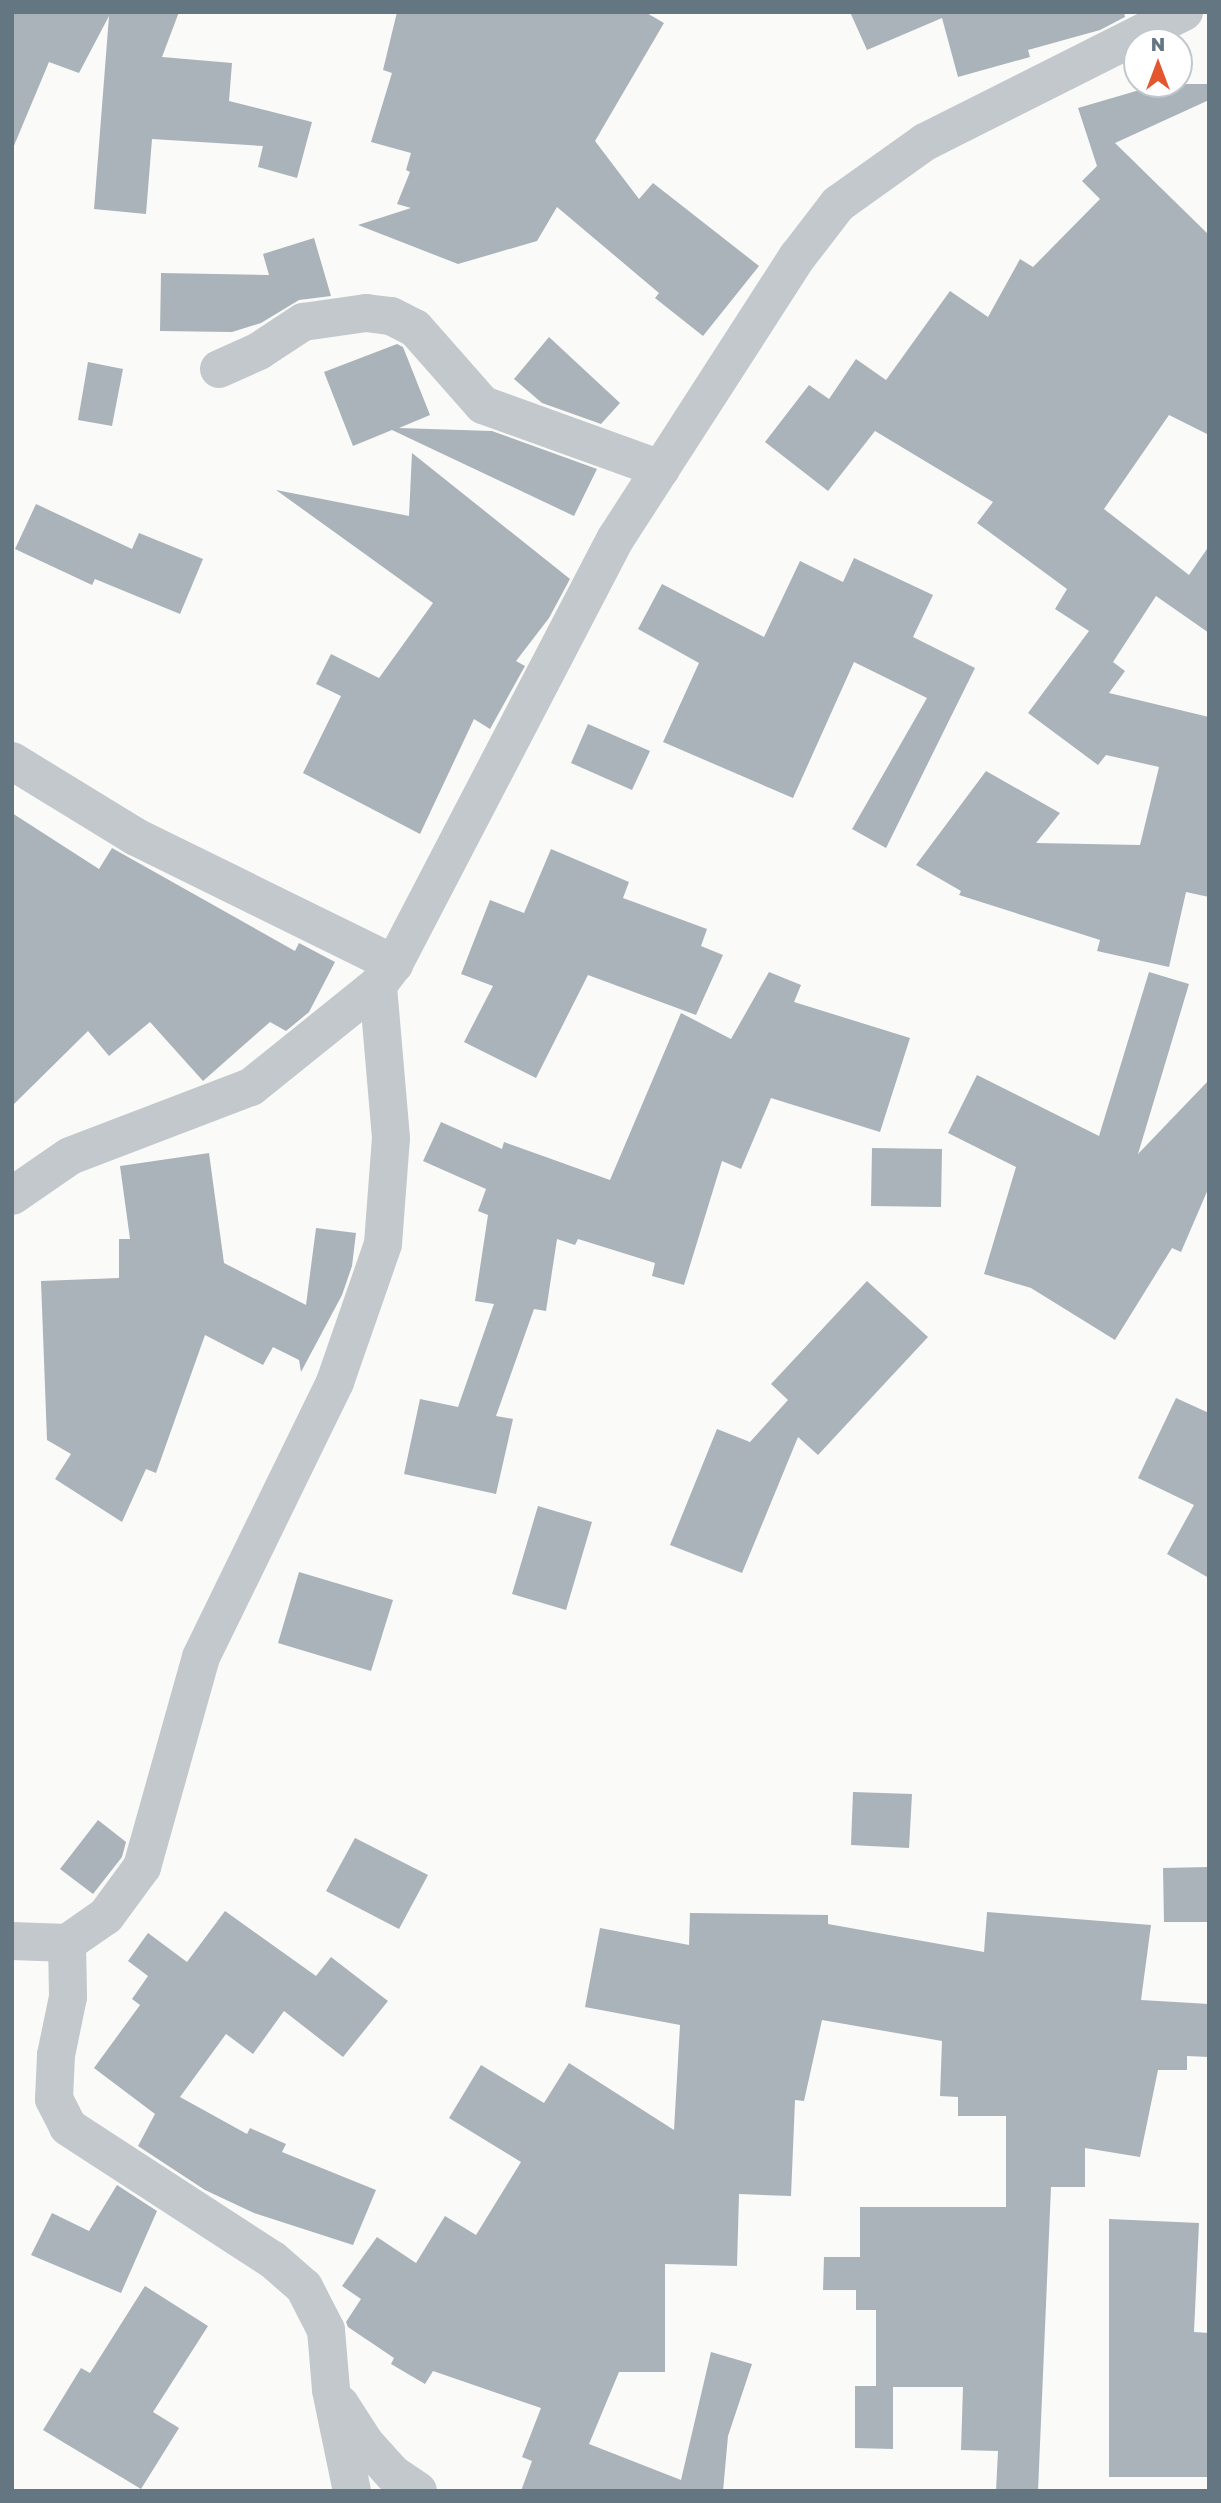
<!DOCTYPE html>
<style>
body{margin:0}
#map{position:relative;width:1221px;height:2503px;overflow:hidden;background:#fafaf8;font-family:"Golos Text",sans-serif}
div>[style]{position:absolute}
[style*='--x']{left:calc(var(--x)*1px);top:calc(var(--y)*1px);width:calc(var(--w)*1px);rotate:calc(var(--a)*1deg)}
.building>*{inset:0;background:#aab3b9}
.street>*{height:38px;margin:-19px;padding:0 19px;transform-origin:19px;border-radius:19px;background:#c3c8cc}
span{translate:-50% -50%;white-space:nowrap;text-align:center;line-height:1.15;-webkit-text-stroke:7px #fff;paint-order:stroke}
.frame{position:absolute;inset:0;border:14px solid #657683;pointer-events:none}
.north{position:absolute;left:1123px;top:28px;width:70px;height:70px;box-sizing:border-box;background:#fff;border:2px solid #c1c8cd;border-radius:50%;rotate:0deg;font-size:19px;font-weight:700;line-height:28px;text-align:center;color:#657683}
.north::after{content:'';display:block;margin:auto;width:24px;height:32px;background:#e4572e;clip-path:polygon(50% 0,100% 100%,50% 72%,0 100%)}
</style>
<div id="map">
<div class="building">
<div style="clip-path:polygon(12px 12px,179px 12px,162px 57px,232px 63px,229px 101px,312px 122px,297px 178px,258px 167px,263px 146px,152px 139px,146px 214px,94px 209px,109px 16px,79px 73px,49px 62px,13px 148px)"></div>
<div style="clip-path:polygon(397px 12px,645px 12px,664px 23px,595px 141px,639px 199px,653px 183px,759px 266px,703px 336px,655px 298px,659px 293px,557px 207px,537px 241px,458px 264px,358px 225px,411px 208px,397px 204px,410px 172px,406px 170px,411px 153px,371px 142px,392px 73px,383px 70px)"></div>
<div style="clip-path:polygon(850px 12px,1124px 12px,1125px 17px,1100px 30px,1028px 50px,1030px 57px,958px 77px,942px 18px,867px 50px)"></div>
<div style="clip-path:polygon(1160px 84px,1209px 84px,1209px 100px,1115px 143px,1209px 235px,1209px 435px,1169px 415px,1104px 509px,1189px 575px,1209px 546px,1209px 633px,1156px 596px,1113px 662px,1125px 671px,1109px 693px,1209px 717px,1209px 897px,1186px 892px,1169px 967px,1097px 951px,1100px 940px,959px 895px,961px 891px,916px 865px,986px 771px,1060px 813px,1036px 843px,1140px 845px,1159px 767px,1106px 755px,1098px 765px,1028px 713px,1089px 631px,1055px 609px,1067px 589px,977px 523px,993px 502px,875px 431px,828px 491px,765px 442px,809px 385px,829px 399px,856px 359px,886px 380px,950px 291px,988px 317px,1020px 259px,1033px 267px,1100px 199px,1082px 181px,1097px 166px,1078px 108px)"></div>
<div style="clip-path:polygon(314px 238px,331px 296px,299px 300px,261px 323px,232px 332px,160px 331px,161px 273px,269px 275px,263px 254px)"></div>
<div style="clip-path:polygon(549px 337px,620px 403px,601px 424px,542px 403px,514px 379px)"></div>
<div style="clip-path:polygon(397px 344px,403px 347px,430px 415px,399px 428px,492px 431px,597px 469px,574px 516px,392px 430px,353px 446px,324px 372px)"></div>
<div style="clip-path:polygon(88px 362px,123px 369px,112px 426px,78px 420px)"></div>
<div style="clip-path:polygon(412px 453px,570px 579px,549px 618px,516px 661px,525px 666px,490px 729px,474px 719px,420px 834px,303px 773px,341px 696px,316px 684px,331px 654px,379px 678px,433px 603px,276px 490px,409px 516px)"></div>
<div style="clip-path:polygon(36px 504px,132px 549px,139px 533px,203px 559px,180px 614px,95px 579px,92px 585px,15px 549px)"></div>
<div style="clip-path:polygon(854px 558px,933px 595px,913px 637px,975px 668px,886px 848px,852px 829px,927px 698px,854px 662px,793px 798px,663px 742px,699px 663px,638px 629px,662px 584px,764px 637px,800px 561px,843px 582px)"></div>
<div style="clip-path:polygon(588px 724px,650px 751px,632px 790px,571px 763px)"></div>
<div style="clip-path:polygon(12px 813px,99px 869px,112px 848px,295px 951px,299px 943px,335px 962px,309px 1012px,286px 1031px,270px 1022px,203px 1081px,150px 1022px,109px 1056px,88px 1031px,12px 1106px)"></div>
<div style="clip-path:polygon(551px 849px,629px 882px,623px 898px,707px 929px,701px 946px,723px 955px,696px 1015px,588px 975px,536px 1078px,464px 1042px,493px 986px,461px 974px,490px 900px,524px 913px)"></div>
<div style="clip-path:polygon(769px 972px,801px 985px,794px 1002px,910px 1038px,880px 1132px,771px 1098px,741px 1169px,722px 1161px,684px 1285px,652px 1276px,655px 1263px,578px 1239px,575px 1245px,557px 1239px,546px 1311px,534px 1309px,496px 1416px,513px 1419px,496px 1494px,404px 1474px,420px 1399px,458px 1407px,494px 1304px,475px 1301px,488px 1215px,478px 1211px,486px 1189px,423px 1161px,441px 1122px,502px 1149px,504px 1142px,610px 1180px,681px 1013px,731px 1039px)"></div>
<div style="clip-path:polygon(1149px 972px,1189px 984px,1138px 1154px,1209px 1080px,1209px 1187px,1181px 1252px,1172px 1248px,1115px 1340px,1031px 1288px,984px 1274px,1016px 1167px,948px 1133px,977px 1075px,1099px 1136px)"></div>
<div style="clip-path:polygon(872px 1148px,942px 1149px,941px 1207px,871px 1206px)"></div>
<div style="clip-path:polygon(209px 1153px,224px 1263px,306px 1305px,316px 1228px,356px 1233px,352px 1266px,342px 1295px,301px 1372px,299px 1360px,273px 1347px,263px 1365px,205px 1335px,156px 1473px,146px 1469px,122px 1522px,55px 1479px,71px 1454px,47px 1440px,41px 1281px,119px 1278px,119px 1239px,130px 1239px,120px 1166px)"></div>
<div style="clip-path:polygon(867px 1281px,928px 1337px,818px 1455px,798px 1437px,742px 1573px,670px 1545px,717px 1429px,750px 1442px,788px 1400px,771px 1384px)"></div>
<div style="clip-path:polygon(1176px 1398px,1209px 1413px,1209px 1578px,1167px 1554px,1194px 1505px,1138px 1478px)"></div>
<div style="clip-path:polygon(538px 1506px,592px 1522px,566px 1610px,512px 1594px)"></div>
<div style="clip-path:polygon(299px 1572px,393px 1600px,371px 1671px,278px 1643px)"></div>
<div style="clip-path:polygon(853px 1792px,912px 1794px,909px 1848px,851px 1845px)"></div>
<div style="clip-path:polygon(98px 1820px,126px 1842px,122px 1857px,93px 1894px,60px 1869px)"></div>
<div style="clip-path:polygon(355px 1838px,428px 1875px,399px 1929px,326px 1891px)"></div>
<div style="clip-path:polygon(1209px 1867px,1209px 1922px,1164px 1922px,1163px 1868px)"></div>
<div style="clip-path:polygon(225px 1911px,316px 1976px,331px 1957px,388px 2001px,343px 2057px,284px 2011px,253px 2054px,226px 2034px,180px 2097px,247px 2134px,250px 2128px,286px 2144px,282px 2152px,376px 2190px,353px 2245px,254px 2213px,205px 2190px,138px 2146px,155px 2114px,94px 2068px,140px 2005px,132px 1999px,148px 1976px,128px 1961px,148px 1933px,187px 1962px)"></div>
<div style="clip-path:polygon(987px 1912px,1151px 1925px,1141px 2000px,1209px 2004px,1209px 2057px,1187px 2056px,1187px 2070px,1158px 2070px,1140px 2157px,1085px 2148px,1085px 2187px,1051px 2187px,1038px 2491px,996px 2491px,998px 2451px,961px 2450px,963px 2387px,893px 2387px,893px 2449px,855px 2448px,855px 2386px,876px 2386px,876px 2310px,856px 2310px,856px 2290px,823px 2290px,824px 2257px,860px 2257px,860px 2207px,1006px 2207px,1006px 2116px,958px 2116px,958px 2097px,940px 2096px,942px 2041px,822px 2020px,804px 2101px,795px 2100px,791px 2196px,739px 2194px,737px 2266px,665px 2264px,665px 2372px,619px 2372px,589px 2444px,681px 2480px,711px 2352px,752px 2364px,728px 2436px,723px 2491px,521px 2491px,532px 2461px,522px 2457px,541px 2408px,433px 2371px,425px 2384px,391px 2364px,394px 2358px,348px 2327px,346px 2322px,361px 2299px,342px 2286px,377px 2237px,416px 2263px,445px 2216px,476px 2235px,521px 2162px,449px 2118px,481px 2065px,544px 2103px,569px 2063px,674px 2130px,680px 2025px,585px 2007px,600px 1928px,689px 1945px,690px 1913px,828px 1915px,828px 1924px,984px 1952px)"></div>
<div style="clip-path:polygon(117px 2185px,157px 2211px,121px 2293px,31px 2255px,52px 2213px,89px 2231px)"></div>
<div style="clip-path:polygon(1109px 2219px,1199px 2223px,1194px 2332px,1209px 2333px,1209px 2477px,1109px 2477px)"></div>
<div style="clip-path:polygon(145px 2286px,208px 2326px,153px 2412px,179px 2428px,141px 2489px,43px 2430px,81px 2368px,90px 2373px)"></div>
</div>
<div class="street">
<div style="--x:219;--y:369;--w:44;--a:-24.2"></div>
<div style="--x:259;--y:351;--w:53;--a:-33.4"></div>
<div style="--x:303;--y:322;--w:64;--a:-8.1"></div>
<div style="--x:366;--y:313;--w:25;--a:7"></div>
<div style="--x:391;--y:316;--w:27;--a:27"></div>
<div style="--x:415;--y:328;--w:103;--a:48.6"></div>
<div style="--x:483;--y:405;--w:189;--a:19.8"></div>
<div style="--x:12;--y:761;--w:145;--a:31.5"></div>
<div style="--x:136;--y:837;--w:288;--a:26.2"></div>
<div style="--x:12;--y:1196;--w:70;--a:-34.6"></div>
<div style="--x:70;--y:1156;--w:194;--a:-20.9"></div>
<div style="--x:251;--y:1087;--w:163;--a:-38.8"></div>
<div style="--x:378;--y:985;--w:26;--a:-53"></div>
<div style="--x:394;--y:964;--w:480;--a:-62.5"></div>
<div style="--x:616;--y:538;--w:336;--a:-57.2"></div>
<div style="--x:798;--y:256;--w:66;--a:-52.4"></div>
<div style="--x:838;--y:204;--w:107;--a:-35.5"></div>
<div style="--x:925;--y:142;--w:290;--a:-26.7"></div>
<div style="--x:12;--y:1941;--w:55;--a:2.1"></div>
<div style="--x:67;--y:1943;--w:47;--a:-34.7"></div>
<div style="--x:106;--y:1916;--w:61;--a:-53.7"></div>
<div style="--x:142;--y:1867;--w:218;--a:-74.3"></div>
<div style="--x:201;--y:1657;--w:306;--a:-64"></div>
<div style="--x:335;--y:1382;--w:146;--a:-70.8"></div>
<div style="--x:383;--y:1244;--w:106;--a:-85.7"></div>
<div style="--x:391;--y:1138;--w:154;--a:-94.9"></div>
<div style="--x:67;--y:1943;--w:54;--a:88.9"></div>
<div style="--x:68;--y:1997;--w:59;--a:101.7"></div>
<div style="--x:56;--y:2055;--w:44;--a:92.6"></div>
<div style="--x:54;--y:2099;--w:31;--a:63"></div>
<div style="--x:68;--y:2127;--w:244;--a:33"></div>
<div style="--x:273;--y:2260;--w:41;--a:41.1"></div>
<div style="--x:304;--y:2287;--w:48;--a:62.9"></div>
<div style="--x:326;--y:2330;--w:60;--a:85.2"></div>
<div style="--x:331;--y:2390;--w:103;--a:78.3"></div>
<div style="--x:340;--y:2404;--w:46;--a:57.3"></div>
<div style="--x:365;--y:2443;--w:42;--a:47.9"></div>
<div style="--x:393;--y:2474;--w:30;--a:34"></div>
</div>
<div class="frame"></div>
<div class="north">N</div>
</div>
